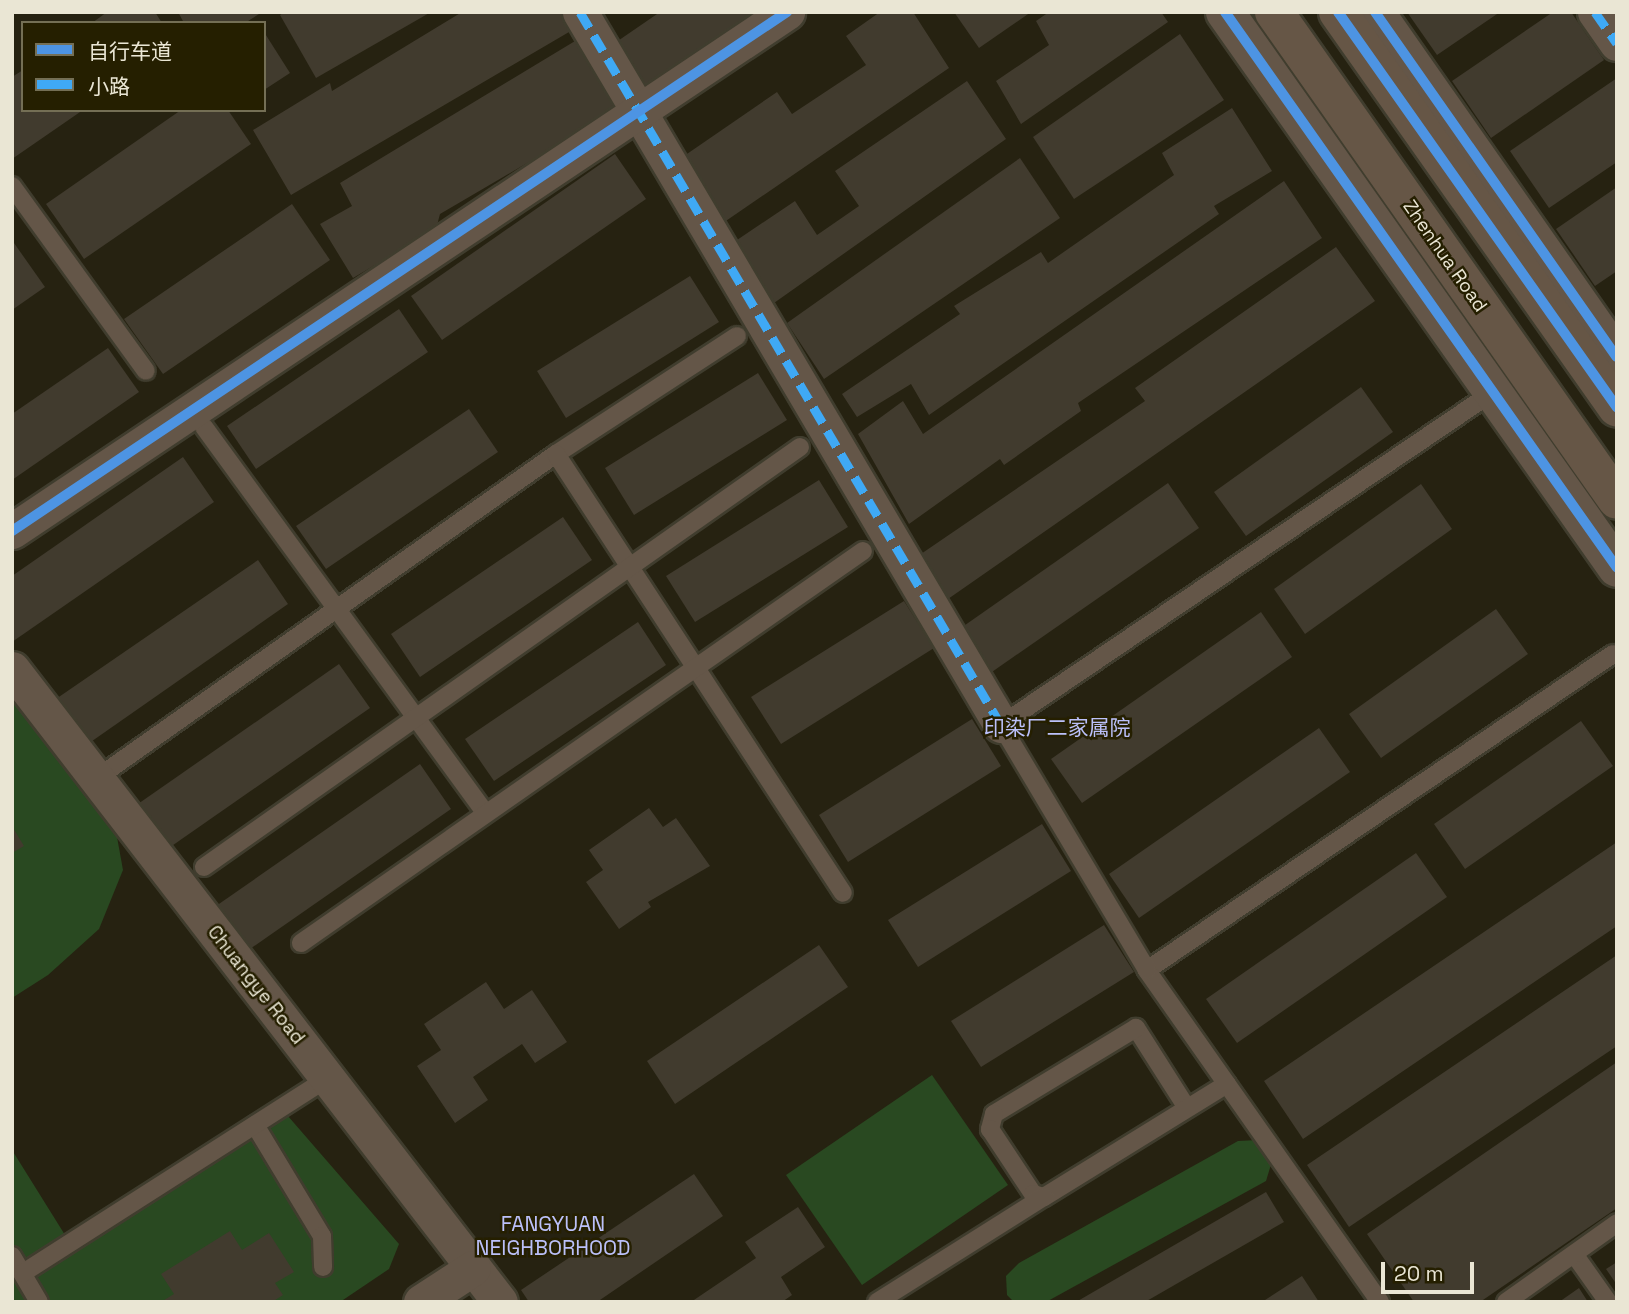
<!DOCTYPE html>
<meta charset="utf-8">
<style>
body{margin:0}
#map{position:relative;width:1629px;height:1314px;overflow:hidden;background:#262211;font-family:"Space Grotesk","Noto Sans SC",sans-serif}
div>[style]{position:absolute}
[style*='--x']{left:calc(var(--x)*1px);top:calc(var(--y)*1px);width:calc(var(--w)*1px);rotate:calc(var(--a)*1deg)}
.green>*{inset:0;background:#294921}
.building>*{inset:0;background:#413b2e}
.roads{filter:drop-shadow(2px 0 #403d2e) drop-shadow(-2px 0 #403d2e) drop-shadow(0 2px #403d2e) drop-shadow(0 -2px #403d2e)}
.service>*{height:18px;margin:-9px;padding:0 9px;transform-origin:9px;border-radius:9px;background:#645648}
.minor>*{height:35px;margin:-17.5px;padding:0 17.5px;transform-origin:17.5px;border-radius:17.5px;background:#645648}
.tertiary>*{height:38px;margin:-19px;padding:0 19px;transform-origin:19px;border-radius:19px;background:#645648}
.secondary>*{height:38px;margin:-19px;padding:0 19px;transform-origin:19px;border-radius:19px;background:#665646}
.quiet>*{height:9px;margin-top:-4.5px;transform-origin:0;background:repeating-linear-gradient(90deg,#3fa9f5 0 18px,transparent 0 27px)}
.cycleway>*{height:10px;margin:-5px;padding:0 5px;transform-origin:5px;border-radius:5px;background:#4d94e3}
span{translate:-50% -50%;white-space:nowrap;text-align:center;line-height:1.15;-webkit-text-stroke:5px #251f00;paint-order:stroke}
.street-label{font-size:19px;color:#eae6d4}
.neighbourhood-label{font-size:21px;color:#bbc0f9}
.frame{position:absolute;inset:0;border:14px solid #eae6d4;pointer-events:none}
.legend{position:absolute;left:21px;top:21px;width:245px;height:91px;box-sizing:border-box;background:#251f00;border:2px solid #746f55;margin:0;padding:9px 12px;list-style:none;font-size:21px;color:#eae6d4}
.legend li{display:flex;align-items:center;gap:14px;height:35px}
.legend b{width:35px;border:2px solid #746f55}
.scale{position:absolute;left:1381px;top:1262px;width:93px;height:32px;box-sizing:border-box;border:4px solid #eae6d4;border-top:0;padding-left:9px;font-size:21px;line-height:24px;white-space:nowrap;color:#eae6d4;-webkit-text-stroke:5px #251f00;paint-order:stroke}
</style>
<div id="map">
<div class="green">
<div style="clip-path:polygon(12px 690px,113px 815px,123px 870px,99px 929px,48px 975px,12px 998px)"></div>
<div style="clip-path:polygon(932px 1075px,1008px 1185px,862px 1285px,786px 1175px)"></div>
<div style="clip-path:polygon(281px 1108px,399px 1244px,389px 1269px,340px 1302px,12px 1302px,12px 1150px,70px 1243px)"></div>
<div style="clip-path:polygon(1258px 1140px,1273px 1158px,1266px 1181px,1046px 1302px,1014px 1302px,1007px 1295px,1006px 1276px,1019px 1263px,1238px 1141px)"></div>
</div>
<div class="building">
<div style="clip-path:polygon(107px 12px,155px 12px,162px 23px,92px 23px)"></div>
<div style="clip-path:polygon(178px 12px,262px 12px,245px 23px,184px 23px)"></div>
<div style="clip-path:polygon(284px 12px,431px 12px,316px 78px,280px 15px)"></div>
<div style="clip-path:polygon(462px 12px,574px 12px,581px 25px,291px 195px,253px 130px,330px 83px,332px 91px)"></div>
<div style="clip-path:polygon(660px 12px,767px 12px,639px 95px,609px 47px)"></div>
<div style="clip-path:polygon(880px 12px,913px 12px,949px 68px,720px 225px,684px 156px,777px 92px,792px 114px,866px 65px,846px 36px)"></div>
<div style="clip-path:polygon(954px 12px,1031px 12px,979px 48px)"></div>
<div style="clip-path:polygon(1049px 12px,1161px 12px,1168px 22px,1021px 124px,996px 81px,1049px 45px,1036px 21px)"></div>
<div style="clip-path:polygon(1407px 12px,1500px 12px,1437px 55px)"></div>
<div style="clip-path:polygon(1553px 12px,1571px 12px,1604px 60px,1491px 138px,1452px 81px)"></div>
<div style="clip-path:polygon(264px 32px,290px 73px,264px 90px)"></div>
<div style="clip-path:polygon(1180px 34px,1224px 100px,1074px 199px,1033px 137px)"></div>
<div style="clip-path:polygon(580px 38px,616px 111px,440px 214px,436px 229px,353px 278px,320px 224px,352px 206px,340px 183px)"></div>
<div style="clip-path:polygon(23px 70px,23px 110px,83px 110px,12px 159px,12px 77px)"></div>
<div style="clip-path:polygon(1617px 78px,1617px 162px,1549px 208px,1510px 151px)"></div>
<div style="clip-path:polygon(967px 81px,1006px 139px,774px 303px,737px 240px,795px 201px,817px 235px,859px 206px,835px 171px)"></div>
<div style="clip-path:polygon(1232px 108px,1272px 171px,1214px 206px,1219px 214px,929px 415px,911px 384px,857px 417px,842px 394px,960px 314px,954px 306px,1041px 252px,1048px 263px,1174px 175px,1162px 153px)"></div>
<div style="clip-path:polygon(181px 110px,228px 110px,251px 144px,84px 259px,46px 204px)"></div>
<div style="clip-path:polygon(615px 154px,646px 199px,442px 340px,411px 296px)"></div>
<div style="clip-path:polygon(1020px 158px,1060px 218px,824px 379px,787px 323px)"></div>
<div style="clip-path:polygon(1284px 181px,1322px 238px,1078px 403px,1081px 411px,1004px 465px,1000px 459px,909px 524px,858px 434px,903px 401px,923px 434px)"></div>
<div style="clip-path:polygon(1617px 187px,1617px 271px,1595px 286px,1556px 229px)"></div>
<div style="clip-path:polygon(292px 204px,330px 260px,163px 374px,124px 319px)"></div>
<div style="clip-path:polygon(14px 243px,45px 287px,12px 310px,12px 244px)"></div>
<div style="clip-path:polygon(1336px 247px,1375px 301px,948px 599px,918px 556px,1145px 401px,1135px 388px)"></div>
<div style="clip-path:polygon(690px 276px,719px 322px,566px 418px,537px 371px)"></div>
<div style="clip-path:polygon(399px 309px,428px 352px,256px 469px,227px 426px)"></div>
<div style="clip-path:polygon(108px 348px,139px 392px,12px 480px,12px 414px)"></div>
<div style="clip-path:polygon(758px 373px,787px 420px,634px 515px,605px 468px)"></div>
<div style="clip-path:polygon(1361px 387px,1393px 432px,1246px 536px,1214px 492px)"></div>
<div style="clip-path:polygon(469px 409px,498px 452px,326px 569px,296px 526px)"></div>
<div style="clip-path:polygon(183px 457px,214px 502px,12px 642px,12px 576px)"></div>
<div style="clip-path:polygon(819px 480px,848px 527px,695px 622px,666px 576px)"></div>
<div style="clip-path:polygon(1168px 483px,1199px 528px,989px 674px,958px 630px)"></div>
<div style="clip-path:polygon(1421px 484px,1452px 529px,1305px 634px,1274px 589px)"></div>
<div style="clip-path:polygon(563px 517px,592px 560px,420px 677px,391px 634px)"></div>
<div style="clip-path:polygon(258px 560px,288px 604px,85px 746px,53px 701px)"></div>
<div style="clip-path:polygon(904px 601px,934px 648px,781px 744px,751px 697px)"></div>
<div style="clip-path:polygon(1496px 609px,1528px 654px,1381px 758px,1349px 714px)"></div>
<div style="clip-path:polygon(1261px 612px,1292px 657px,1082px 803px,1051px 759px)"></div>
<div style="clip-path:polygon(638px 622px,666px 665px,494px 781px,465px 739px)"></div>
<div style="clip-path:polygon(339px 664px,370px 708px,166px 850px,135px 806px)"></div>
<div style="clip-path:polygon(972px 719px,1001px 766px,848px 862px,819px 815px)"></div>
<div style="clip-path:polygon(1581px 721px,1613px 766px,1465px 869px,1434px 824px)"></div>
<div style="clip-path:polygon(1319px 728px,1350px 772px,1139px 918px,1109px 874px)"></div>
<div style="clip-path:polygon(420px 764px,451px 809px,247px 951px,216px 906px)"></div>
<div style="clip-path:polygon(649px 808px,663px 827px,676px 818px,710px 866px,648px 902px,651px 907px,619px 929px,586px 882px,603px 870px,589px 850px)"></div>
<div style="clip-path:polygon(1042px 824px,1071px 871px,918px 967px,888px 920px)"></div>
<div style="clip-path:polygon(12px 826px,24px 846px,12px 853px)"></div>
<div style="clip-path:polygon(1617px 842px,1617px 926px,1303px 1139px,1264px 1081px)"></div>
<div style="clip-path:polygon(1416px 853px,1447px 897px,1237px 1043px,1206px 999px)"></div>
<div style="clip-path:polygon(1104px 925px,1134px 972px,981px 1067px,951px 1021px)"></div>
<div style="clip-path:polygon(819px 945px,848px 987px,675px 1104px,647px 1061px)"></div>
<div style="clip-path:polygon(1617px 955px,1617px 1046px,1349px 1227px,1307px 1165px)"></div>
<div style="clip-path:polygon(486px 982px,504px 1009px,532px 990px,567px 1042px,535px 1063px,522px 1044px,473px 1077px,488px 1100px,455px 1123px,417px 1066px,441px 1050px,424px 1024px)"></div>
<div style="clip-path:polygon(1617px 1062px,1617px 1208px,1480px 1302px,1414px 1302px,1367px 1234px)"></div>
<div style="clip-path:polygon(694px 1174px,723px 1216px,597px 1302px,529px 1302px,521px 1290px)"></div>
<div style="clip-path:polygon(1266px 1192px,1284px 1222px,1145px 1302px,1076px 1302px)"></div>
<div style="clip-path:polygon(798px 1207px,825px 1247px,781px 1277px,792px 1295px,782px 1302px,691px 1302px,756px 1258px,745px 1242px)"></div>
<div style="clip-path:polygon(230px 1231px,242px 1250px,269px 1233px,294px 1272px,275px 1283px,283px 1295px,272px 1302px,161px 1302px,174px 1294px,161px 1274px)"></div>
<div style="clip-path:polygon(1617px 1262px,1617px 1285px,1606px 1269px)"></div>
<div style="clip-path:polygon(1302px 1276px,1319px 1302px,1262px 1302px)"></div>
<div style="clip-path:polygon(1579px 1288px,1588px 1302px,1559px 1302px)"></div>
</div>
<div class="roads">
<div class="service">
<div style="--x:12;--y:186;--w:228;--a:54.1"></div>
<div style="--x:204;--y:427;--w:477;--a:53.9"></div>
<div style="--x:556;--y:454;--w:216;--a:-33.1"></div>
<div style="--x:97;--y:778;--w:562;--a:-35.22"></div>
<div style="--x:556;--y:454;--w:524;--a:56.83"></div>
<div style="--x:204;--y:867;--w:729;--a:-35.17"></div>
<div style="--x:301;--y:943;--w:685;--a:-34.9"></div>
<div style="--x:1147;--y:970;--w:563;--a:-34.14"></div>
<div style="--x:1187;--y:1108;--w:95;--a:-122.5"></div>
<div style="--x:1136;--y:1028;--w:166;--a:148.8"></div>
<div style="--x:994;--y:1114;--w:16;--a:105"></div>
<div style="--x:990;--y:1129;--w:78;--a:56.5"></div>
<div style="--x:1033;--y:1194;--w:11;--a:15"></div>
<div style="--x:1044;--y:1197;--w:215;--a:-31.7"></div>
<div style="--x:255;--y:1125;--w:130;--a:58.9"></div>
<div style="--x:322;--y:1236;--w:31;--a:88"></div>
<div style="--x:1574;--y:1254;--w:59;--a:54.7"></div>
<div style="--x:12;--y:1256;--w:53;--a:59.6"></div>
<div style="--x:23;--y:1273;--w:362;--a:-32.6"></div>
<div style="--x:877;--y:1302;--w:197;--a:-32.2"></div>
<div style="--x:1380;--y:1302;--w:406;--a:-125.1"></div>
<div style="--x:1147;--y:970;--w:285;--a:-120.8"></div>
<div style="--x:1001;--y:725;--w:594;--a:-34.09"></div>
<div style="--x:1506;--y:1302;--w:136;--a:-35.4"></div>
</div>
<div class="minor">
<div style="--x:580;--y:12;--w:828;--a:59.44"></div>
<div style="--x:1595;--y:12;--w:38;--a:55"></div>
<div style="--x:12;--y:531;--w:933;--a:-33.81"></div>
<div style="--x:12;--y:669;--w:799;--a:52.37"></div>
<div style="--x:421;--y:1302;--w:62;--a:-33.2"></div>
</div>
<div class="tertiary">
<div style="--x:1225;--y:12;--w:680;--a:54.81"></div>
<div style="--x:1375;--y:12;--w:421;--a:55"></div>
</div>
<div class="secondary">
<div style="--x:1274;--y:12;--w:596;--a:54.9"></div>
<div style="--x:1338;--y:12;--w:484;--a:54.8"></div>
</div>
</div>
<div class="quiet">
<div style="--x:580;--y:12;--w:828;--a:59.44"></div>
<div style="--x:1595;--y:12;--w:38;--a:55"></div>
</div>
<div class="cycleway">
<div style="--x:1225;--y:12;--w:680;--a:54.81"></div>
<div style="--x:1338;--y:12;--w:484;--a:54.8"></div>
<div style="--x:1375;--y:12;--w:421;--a:55"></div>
<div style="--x:12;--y:531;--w:933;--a:-33.81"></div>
</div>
<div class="street-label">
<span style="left:1445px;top:256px;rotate:55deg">Zhenhua Road</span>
<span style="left:256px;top:985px;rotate:52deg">Chuangye Road</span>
</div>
<div class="neighbourhood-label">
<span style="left:1057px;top:728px">印染厂二家属院</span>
<span style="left:553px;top:1236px">FANGYUAN<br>NEIGHBORHOOD</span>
</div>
<div class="frame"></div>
<ul class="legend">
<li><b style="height:9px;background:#4d94e3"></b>自行车道</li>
<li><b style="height:9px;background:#3fa9f5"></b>小路</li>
</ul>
<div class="scale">20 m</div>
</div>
